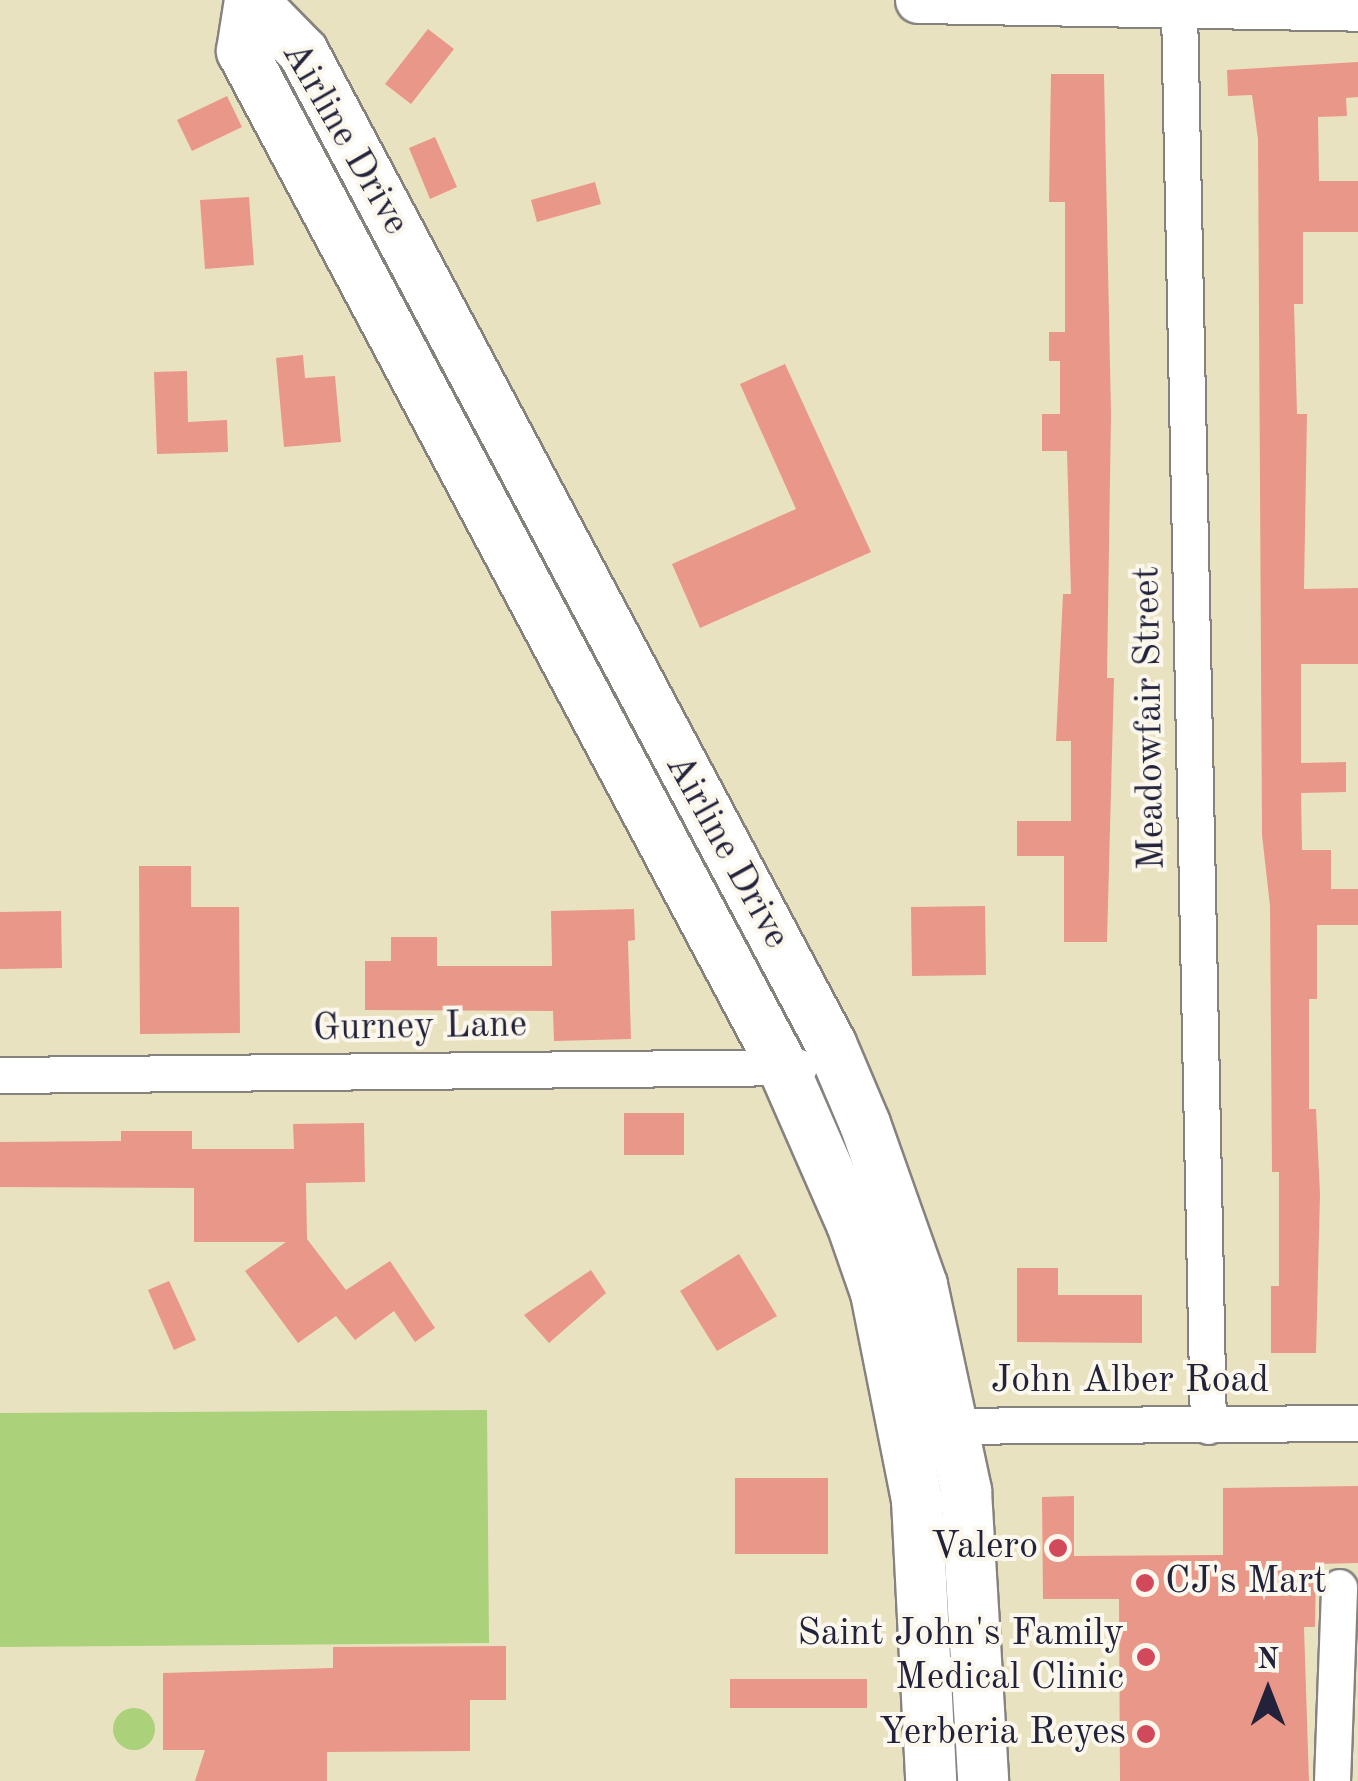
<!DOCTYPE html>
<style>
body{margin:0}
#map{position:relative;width:1358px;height:1781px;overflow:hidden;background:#e9e2c0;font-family:"Old Standard TT",serif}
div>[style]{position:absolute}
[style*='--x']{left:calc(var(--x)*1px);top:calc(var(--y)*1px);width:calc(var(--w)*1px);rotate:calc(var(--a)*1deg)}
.green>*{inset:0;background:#abd17b}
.round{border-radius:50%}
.building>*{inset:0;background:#e99788}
.roads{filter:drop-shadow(2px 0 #86827e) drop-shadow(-2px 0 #86827e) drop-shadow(0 2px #86827e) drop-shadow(0 -2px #86827e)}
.minor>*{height:35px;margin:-17.5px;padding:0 17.5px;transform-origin:17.5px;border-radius:17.5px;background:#fff}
.tertiary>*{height:45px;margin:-22.5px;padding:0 22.5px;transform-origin:22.5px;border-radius:22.5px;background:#fff}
.secondary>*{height:50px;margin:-25px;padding:0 25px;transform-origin:25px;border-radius:25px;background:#fff}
.dots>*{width:28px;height:28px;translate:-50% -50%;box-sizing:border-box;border:5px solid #fbf7ec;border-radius:50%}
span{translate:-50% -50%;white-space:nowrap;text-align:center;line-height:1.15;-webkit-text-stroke:8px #fbf7ec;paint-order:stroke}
.street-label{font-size:38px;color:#22223b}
.poi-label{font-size:38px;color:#22223b}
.right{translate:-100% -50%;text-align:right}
.left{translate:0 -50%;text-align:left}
.north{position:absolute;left:1218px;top:1641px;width:100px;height:100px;-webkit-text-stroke:8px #fbf7ec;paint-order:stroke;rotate:0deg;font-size:28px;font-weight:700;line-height:40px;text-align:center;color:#22223b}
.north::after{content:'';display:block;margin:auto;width:35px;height:45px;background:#22223b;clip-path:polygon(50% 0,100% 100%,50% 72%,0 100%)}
</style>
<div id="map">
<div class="green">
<div style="clip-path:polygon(487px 1410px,489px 1643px,0 1647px,0 1413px)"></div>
<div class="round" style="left:113px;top:1708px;width:42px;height:42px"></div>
</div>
<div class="building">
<div style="clip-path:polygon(428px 29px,454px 49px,411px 104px,385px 84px)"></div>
<div style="clip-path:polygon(1358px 62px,1358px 97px,1346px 98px,1347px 116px,1318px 117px,1319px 181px,1358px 181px,1358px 232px,1303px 232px,1303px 304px,1294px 304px,1297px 414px,1307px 414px,1304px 589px,1358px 588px,1358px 664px,1301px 664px,1301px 763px,1346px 762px,1346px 792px,1301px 793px,1302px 850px,1331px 850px,1331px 889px,1358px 889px,1358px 925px,1317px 925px,1317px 999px,1309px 999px,1309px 1109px,1316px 1109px,1320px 1194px,1316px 1353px,1271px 1353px,1271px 1286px,1279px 1286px,1279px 1172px,1272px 1172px,1270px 906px,1262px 835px,1258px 139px,1252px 95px,1228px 96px,1227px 70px)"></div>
<div style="clip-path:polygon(1051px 74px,1104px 74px,1111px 414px,1107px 678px,1114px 678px,1107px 942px,1064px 942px,1064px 856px,1017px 856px,1017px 821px,1071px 821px,1071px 741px,1056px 741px,1063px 594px,1071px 594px,1067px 451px,1042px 451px,1042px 414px,1060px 414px,1060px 361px,1049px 361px,1049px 332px,1065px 332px,1065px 202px,1049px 202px)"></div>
<div style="clip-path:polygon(227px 96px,242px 127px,192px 151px,177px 120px)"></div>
<div style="clip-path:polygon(435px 137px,457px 187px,430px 199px,409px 148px)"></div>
<div style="clip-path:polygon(595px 182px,601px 204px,537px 222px,531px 200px)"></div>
<div style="clip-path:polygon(249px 197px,254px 265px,205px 269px,200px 200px)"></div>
<div style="clip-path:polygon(303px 355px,305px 378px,335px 376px,341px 442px,284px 447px,276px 358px)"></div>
<div style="clip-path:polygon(785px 364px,871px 552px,700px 628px,672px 564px,796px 509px,740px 384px)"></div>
<div style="clip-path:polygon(187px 371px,188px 422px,227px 420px,228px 452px,157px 454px,154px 372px)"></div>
<div style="clip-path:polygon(139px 866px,191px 866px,191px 907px,239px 907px,240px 1033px,140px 1034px)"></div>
<div style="clip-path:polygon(985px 906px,986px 975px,912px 976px,911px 907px)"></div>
<div style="clip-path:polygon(634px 909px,635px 940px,628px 941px,631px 1039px,554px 1041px,553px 1011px,365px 1010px,365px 961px,391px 961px,391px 937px,437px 937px,437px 966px,552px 966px,551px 911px)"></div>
<div style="clip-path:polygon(61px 911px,62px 968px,0 969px,0 912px)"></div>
<div style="clip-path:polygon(624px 1113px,684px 1113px,684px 1155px,624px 1155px)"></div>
<div style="clip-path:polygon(364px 1123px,365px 1182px,306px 1183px,307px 1239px,346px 1290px,390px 1261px,435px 1328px,415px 1342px,394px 1311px,355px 1340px,336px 1316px,298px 1343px,245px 1271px,286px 1242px,194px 1242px,194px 1188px,0 1187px,0 1142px,121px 1141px,121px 1131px,192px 1131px,192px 1149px,294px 1149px,293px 1124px)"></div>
<div style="clip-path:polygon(739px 1254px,777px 1316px,717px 1351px,680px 1291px)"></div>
<div style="clip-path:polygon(1017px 1268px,1058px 1268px,1058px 1295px,1142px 1295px,1142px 1343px,1017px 1342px)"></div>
<div style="clip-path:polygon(591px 1270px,606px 1293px,549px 1343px,524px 1315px)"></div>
<div style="clip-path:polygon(169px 1281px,196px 1340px,174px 1350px,148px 1290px)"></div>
<div style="clip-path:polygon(735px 1478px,828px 1478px,828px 1554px,735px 1554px)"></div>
<div style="clip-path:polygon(1358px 1486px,1358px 1563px,1316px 1564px,1315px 1627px,1304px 1627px,1309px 1781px,1120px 1781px,1119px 1599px,1043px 1599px,1042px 1497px,1074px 1496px,1074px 1556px,1223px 1555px,1223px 1488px)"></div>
<div style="clip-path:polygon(506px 1646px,506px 1700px,470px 1700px,470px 1751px,327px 1752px,327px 1781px,195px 1781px,205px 1750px,163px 1750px,163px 1673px,333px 1668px,333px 1647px)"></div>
<div style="clip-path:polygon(730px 1679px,867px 1679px,867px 1708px,730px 1708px)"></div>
</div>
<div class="roads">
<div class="minor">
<div style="--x:1179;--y:8;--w:1418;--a:88.83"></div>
<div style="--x:0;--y:1075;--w:799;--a:-0.57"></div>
<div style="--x:929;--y:1426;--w:429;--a:-0.4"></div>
<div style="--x:1332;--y:1781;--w:194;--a:-87.9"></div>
</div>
<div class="tertiary">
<div style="--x:918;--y:0;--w:440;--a:1"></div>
</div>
<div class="secondary">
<div style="--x:250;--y:0;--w:52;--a:98.9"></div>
<div style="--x:242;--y:51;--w:1151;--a:61.97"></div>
<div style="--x:783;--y:1067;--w:171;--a:66.3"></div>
<div style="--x:852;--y:1224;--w:73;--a:70.8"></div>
<div style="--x:876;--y:1293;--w:211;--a:78.8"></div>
<div style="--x:917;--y:1500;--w:281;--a:87.1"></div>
<div style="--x:252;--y:0;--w:73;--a:45.6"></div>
<div style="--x:303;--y:52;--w:1124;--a:61.98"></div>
<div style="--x:831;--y:1044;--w:87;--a:67"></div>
<div style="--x:865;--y:1124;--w:171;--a:70.5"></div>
<div style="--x:922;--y:1285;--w:211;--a:77.9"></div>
<div style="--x:966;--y:1491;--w:290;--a:86.6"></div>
</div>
</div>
<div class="dots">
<div style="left:1058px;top:1548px;background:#d1495b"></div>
<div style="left:1145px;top:1583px;background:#d1495b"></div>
<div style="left:1146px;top:1657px;background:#d1495b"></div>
<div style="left:1146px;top:1734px;background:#d1495b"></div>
</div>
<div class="street-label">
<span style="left:344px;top:139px;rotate:60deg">Airline Drive</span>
<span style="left:1151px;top:718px;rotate:-91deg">Meadowfair Street</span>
<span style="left:726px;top:852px;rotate:61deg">Airline Drive</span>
<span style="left:420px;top:1028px;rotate:-1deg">Gurney Lane</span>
<span style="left:1130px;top:1382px">John Alber Road</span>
</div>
<div class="poi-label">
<span class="right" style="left:1038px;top:1548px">Valero</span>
<span class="left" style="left:1165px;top:1583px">CJ's Mart</span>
<span class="right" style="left:1124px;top:1657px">Saint John's Family<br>Medical Clinic</span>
<span class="right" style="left:1126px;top:1734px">Yerberia Reyes</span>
</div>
<div class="north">N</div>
</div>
